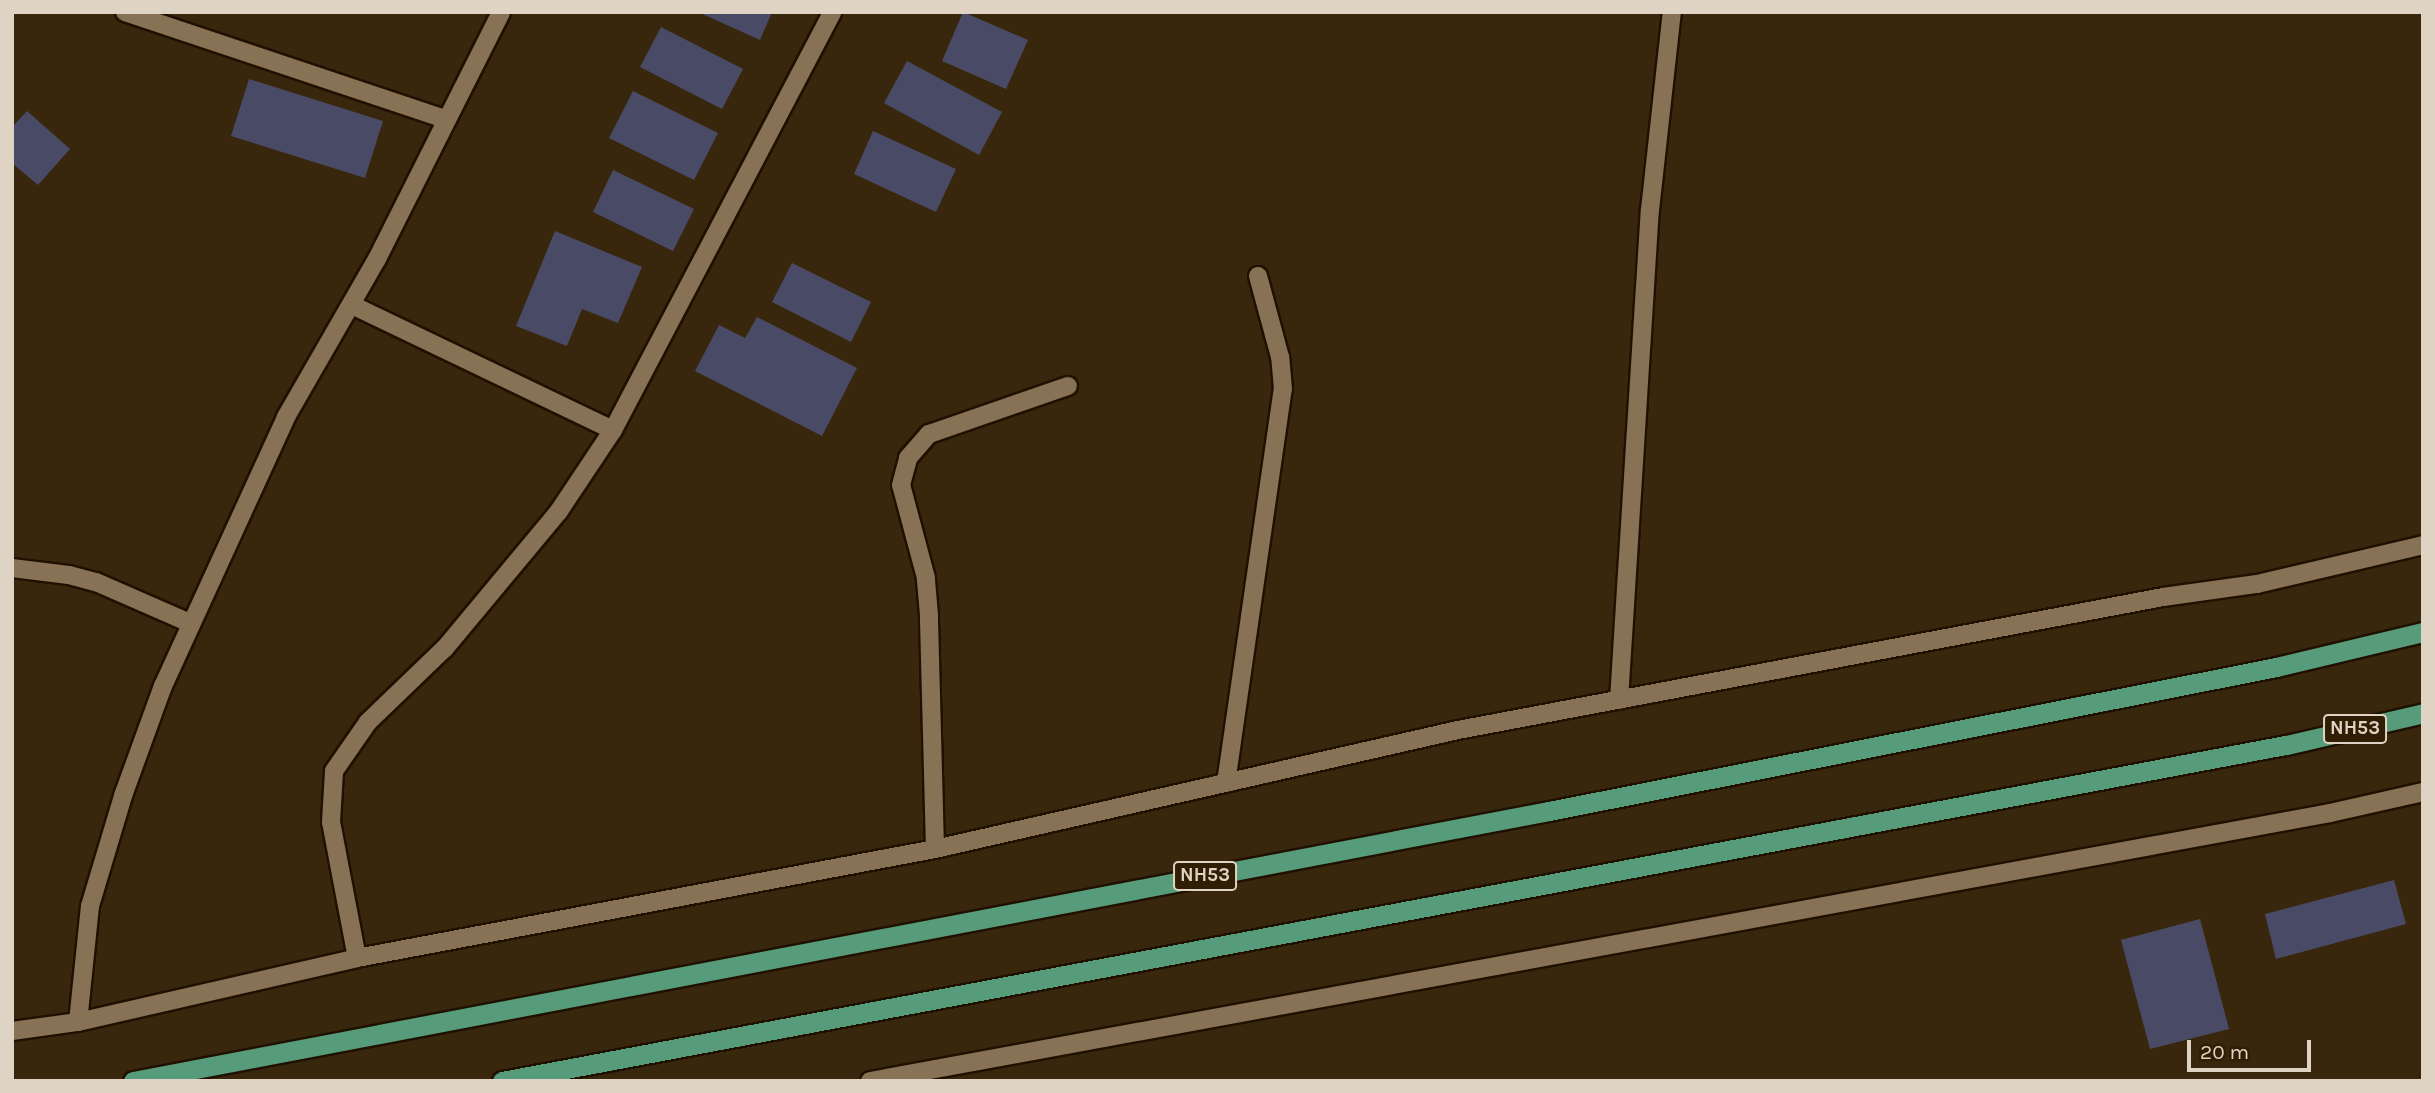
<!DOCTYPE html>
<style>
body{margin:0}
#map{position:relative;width:2435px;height:1093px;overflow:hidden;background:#39270d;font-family:Karla,sans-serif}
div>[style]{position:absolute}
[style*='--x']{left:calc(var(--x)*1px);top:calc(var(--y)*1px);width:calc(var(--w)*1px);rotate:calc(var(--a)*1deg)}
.building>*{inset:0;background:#494a65}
.roads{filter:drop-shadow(2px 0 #201000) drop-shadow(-2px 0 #201000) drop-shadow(0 2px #201000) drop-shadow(0 -2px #201000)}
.service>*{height:18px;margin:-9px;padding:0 9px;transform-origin:9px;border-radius:9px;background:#877256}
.minor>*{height:18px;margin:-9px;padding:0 9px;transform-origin:9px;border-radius:9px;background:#877256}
.trunk>*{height:19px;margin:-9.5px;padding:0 9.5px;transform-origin:9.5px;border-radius:9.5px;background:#569c7a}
span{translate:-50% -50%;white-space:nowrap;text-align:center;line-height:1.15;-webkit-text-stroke:5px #2f1e04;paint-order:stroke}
.shield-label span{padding:2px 5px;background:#2f1e04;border:2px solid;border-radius:5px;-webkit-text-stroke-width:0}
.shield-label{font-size:19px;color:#dfd3c4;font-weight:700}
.frame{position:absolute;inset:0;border:14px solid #dfd3c4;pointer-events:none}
.scale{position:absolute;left:2187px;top:1040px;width:124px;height:32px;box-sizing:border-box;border:4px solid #dfd3c4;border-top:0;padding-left:9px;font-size:21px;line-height:24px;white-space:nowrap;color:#dfd3c4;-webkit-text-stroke:5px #2f1e04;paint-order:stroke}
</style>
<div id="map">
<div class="building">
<div style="clip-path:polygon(698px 12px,772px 12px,760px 40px)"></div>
<div style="clip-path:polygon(963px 12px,1028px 40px,1006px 89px,942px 61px)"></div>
<div style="clip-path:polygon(661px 27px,743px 69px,722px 109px,640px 67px)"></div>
<div style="clip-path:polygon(907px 61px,1002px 112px,979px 155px,884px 103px)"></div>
<div style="clip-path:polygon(249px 79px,383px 121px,365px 178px,231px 136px)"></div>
<div style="clip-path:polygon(633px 91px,718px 133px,694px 180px,609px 138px)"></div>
<div style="clip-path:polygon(27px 111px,70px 149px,38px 185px,12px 163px,12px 127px)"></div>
<div style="clip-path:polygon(873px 131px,956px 169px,936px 212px,854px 174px)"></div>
<div style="clip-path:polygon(613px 170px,694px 209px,673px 251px,593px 212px)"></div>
<div style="clip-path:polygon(555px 231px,642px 267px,618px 323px,582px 309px,567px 346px,516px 326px)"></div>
<div style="clip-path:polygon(792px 263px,871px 302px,851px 342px,772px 302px)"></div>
<div style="clip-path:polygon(757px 317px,857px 368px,822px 436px,695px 371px,719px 325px,745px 338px)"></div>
<div style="clip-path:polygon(2394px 880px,2406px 924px,2276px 959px,2265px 914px)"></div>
<div style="clip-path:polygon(2200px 919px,2229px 1029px,2150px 1049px,2121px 940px)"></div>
</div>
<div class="roads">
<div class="service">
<div style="--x:125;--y:12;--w:337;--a:18.5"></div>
<div style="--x:12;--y:568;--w:57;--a:7"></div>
<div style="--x:69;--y:575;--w:28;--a:15"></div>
<div style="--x:96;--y:582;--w:103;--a:23.6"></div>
<div style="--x:1619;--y:700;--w:491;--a:-86.4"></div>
<div style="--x:1226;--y:783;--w:398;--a:-81.8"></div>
<div style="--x:1283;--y:389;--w:32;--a:-95"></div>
<div style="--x:1280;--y:357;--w:84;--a:-105.2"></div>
<div style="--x:935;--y:849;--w:234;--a:-91.5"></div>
<div style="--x:929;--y:615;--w:37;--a:-95"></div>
<div style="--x:926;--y:578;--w:96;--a:-105"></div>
<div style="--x:901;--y:485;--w:28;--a:-75"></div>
<div style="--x:908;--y:458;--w:32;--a:-49"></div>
<div style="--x:929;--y:434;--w:147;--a:-19.1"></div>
</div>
<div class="minor">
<div style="--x:1650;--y:210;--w:199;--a:-83.7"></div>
<div style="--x:352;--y:305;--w:289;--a:25.6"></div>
<div style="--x:357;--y:958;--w:138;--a:-100.8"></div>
<div style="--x:331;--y:822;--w:51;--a:-86.6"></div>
<div style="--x:334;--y:771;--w:60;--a:-55.2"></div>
<div style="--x:368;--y:722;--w:107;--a:-43.9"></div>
<div style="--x:445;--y:648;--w:178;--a:-50.2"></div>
<div style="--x:559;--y:511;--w:97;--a:-56.3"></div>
<div style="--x:613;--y:430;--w:472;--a:-62.3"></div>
<div style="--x:78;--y:1022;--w:117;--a:-84.1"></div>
<div style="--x:90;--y:906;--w:118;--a:-73.3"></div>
<div style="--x:124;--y:793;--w:114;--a:-70"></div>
<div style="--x:163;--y:686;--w:296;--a:-65.4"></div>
<div style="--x:286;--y:417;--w:182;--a:-60.1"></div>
<div style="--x:377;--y:259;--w:276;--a:-63.3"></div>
<div style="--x:12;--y:1031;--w:67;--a:-7.8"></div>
<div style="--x:78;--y:1022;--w:286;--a:-12.9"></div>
<div style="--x:357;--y:958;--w:588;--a:-10.68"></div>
<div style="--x:935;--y:849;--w:536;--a:-12.82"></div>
<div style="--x:1458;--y:730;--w:717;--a:-10.68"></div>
<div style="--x:2163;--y:597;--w:95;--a:-7.9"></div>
<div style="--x:2257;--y:584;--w:171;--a:-13.2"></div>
<div style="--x:870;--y:1081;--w:1484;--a:-10.4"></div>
<div style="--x:2330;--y:813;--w:95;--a:-12.7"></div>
</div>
<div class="trunk">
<div style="--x:133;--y:1081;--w:1442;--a:-10.8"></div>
<div style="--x:1549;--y:811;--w:741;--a:-11.2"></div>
<div style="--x:2276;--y:667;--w:151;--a:-13.4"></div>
<div style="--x:502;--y:1081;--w:1815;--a:-10.67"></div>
<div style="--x:2286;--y:745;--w:141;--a:-13.1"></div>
</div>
</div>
<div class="shield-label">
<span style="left:2355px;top:729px">NH53</span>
<span style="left:1205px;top:876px">NH53</span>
</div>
<div class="frame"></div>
<div class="scale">20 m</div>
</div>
